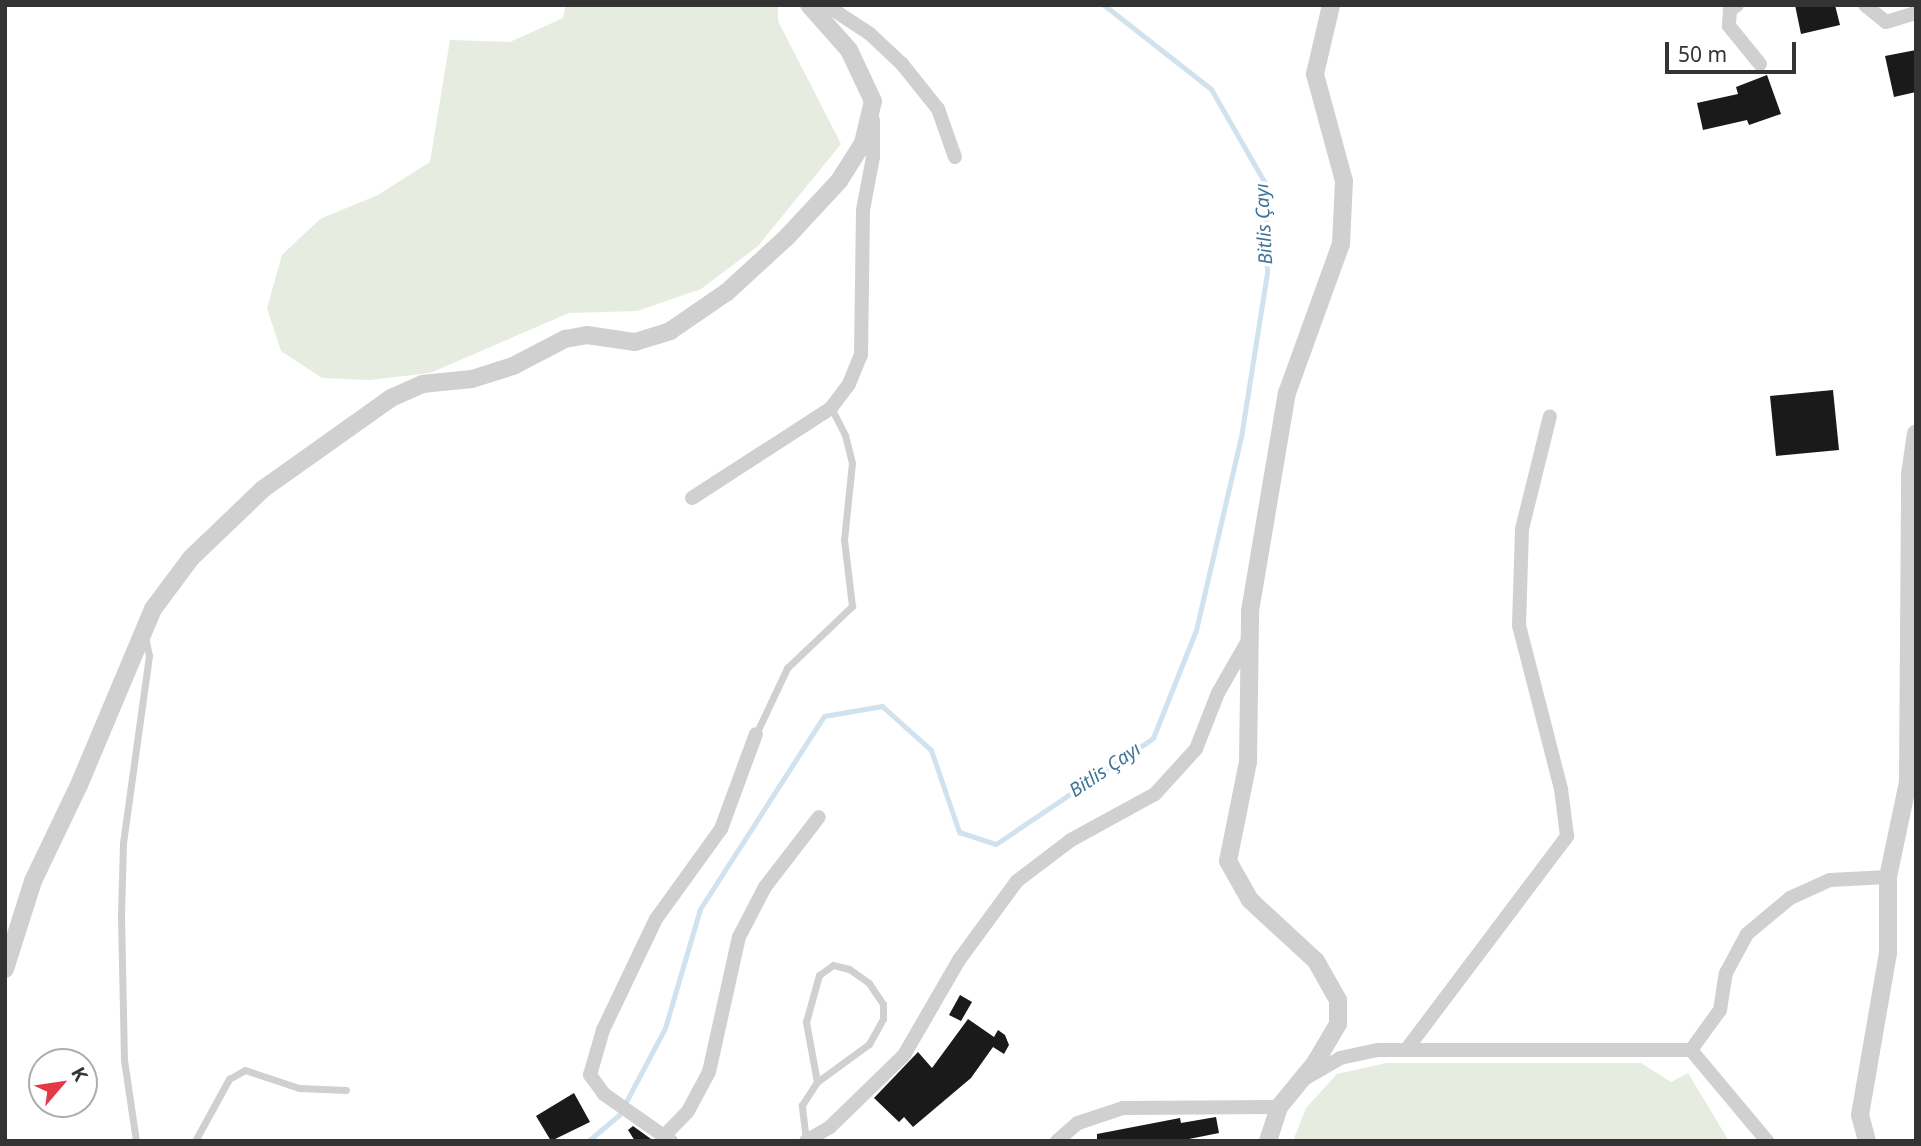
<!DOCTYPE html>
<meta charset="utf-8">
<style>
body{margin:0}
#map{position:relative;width:1921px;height:1146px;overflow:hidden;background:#fff;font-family:"Noto Sans",sans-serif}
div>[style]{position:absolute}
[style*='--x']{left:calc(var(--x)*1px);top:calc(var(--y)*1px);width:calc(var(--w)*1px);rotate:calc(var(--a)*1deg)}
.green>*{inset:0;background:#e6ecdf}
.stream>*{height:5px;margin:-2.5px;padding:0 2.5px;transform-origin:2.5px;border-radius:2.5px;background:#cfe2ee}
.building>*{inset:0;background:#1a1a1a}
.service>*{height:7px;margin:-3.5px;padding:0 3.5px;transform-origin:3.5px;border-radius:3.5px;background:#d0d0d0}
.minor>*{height:14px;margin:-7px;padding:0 7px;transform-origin:7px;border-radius:7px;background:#d0d0d0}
.tertiary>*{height:18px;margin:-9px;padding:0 9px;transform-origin:9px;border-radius:9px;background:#d0d0d0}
span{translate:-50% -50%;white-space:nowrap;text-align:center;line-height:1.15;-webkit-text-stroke:7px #fff;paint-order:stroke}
.water-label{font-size:19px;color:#3f7597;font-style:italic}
.frame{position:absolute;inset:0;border:7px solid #333;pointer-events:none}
.north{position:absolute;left:28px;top:1048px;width:70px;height:70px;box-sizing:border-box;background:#fff;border:2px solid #adadad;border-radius:50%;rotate:61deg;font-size:19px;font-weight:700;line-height:28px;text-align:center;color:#333}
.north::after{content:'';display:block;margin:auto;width:24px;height:32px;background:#e63946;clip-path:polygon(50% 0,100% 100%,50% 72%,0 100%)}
.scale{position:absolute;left:1665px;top:42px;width:131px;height:32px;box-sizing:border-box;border:4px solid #333;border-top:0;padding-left:9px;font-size:21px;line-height:24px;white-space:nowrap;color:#333;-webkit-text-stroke:5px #fff;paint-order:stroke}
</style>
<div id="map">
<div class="green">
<div style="clip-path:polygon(566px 5px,778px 5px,778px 21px,841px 144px,758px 246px,701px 289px,637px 311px,569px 313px,430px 373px,370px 380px,322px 378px,281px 351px,267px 308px,282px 255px,320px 219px,378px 195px,430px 162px,450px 40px,510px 42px,563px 18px)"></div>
<div style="clip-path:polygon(1387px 1063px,1641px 1063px,1671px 1082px,1688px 1073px,1729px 1141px,1293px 1141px,1306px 1108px,1337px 1074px)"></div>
</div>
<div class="stream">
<div style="--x:588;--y:1141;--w:40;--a:-40"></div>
<div style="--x:619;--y:1115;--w:98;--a:-62.1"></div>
<div style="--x:665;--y:1028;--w:124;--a:-73.6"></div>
<div style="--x:700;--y:909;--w:229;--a:-57.3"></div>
<div style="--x:824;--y:716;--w:59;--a:-9.8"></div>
<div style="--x:882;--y:706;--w:66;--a:41.9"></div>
<div style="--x:931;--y:750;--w:87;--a:71.1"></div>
<div style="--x:959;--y:832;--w:39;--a:18"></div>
<div style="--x:996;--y:844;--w:189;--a:-34"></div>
<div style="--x:1153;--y:738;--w:116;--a:-68.3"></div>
<div style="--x:1196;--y:630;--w:198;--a:-76.9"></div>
<div style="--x:1241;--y:437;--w:166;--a:-81"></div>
<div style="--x:1267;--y:273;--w:90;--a:-91.3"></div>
<div style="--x:1265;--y:183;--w:108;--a:-119.9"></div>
<div style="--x:1211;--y:89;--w:136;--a:-141.9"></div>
</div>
<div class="building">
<div style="clip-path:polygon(1795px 5px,1835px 5px,1840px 25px,1801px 34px)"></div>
<div style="clip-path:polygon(1916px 50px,1916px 92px,1894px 97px,1885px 56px)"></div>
<div style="clip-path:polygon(1767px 75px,1781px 114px,1749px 125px,1747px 120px,1703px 130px,1697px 103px,1738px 94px,1736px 87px)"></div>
<div style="clip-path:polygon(1833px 390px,1839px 450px,1776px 456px,1770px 396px)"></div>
<div style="clip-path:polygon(960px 995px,972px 1002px,961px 1021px,949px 1015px)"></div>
<div style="clip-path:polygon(968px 1019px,994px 1037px,998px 1030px,1005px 1035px,1009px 1045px,1004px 1054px,993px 1047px,971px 1078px,913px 1127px,904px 1117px,899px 1122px,874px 1098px,918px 1052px,932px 1068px)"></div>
<div style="clip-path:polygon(574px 1093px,590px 1122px,551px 1141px,536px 1116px)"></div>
<div style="clip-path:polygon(1216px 1117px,1219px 1133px,1179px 1141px,1097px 1141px,1097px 1134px,1180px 1118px,1181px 1123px)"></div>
<div style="clip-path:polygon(633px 1126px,651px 1139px,652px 1141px,635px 1141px,628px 1130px)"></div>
</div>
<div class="service">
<div style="--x:756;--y:734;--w:73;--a:-64.8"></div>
<div style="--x:787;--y:668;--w:90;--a:-43.6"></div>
<div style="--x:852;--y:606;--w:66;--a:-96.9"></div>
<div style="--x:844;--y:540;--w:77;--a:-84.1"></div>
<div style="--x:852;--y:463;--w:29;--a:-104"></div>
<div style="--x:845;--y:435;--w:30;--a:-117"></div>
<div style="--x:806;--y:1140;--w:35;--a:-97"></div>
<div style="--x:802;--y:1105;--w:27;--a:-57"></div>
<div style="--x:817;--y:1082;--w:64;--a:-36.2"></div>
<div style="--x:869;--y:1044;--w:29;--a:-61"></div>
<div style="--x:883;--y:1019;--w:15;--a:-90"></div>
<div style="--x:883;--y:1004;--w:25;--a:-124"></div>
<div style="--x:869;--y:983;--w:24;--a:-145"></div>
<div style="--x:849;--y:969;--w:16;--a:-166"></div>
<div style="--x:833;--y:965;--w:17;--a:144"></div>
<div style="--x:819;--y:975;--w:49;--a:105.5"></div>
<div style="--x:806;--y:1022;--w:61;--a:79.6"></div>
<div style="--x:136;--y:1141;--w:82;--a:-98.4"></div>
<div style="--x:124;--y:1060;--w:145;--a:-91.2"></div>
<div style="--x:121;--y:915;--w:72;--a:-88.4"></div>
<div style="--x:123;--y:843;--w:189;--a:-82.1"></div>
<div style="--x:149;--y:656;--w:20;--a:-101"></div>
<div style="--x:195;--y:1141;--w:71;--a:-61.3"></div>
<div style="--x:229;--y:1079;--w:18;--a:-29"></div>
<div style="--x:245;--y:1070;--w:57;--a:18.4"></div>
<div style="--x:299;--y:1088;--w:47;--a:2.4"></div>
</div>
<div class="minor">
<div style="--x:826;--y:5;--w:53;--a:33.4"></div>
<div style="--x:870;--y:34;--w:44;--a:43.2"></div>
<div style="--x:902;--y:64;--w:58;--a:51.3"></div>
<div style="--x:938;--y:109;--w:51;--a:70.5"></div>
<div style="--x:1737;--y:5;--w:9;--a:144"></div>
<div style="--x:1730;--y:10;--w:16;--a:94"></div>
<div style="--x:1729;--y:26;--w:49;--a:50.8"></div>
<div style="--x:1865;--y:5;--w:27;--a:39"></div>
<div style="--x:1886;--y:22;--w:31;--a:-17"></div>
<div style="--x:692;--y:498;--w:166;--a:-32.9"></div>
<div style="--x:831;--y:408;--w:30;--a:-53"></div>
<div style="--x:849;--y:384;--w:31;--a:-68"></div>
<div style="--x:861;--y:355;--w:145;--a:-89.2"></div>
<div style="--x:863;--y:210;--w:54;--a:-79.3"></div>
<div style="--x:873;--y:157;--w:37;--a:-90"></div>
<div style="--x:1406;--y:1050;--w:268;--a:-53"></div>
<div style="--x:1567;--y:836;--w:47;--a:-97.3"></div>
<div style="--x:1561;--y:789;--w:169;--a:-104.4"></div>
<div style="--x:1519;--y:625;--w:96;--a:-88.2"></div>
<div style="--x:1522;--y:529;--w:116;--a:-76.1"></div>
<div style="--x:1691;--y:1050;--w:119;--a:50.1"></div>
<div style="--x:1306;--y:1078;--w:39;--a:-30"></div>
<div style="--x:1340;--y:1058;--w:40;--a:-12"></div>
<div style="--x:1379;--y:1050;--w:312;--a:0"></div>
<div style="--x:1691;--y:1050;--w:49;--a:-54.1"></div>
<div style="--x:1720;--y:1010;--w:37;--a:-81"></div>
<div style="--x:1726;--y:973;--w:44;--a:-61.7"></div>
<div style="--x:1747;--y:934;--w:56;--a:-39.9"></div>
<div style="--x:1790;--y:898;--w:44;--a:-24.2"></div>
<div style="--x:1830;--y:880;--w:58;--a:-3"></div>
<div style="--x:664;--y:1136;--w:35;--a:-46"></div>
<div style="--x:688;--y:1111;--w:44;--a:-61.7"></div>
<div style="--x:709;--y:1072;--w:138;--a:-77.5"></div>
<div style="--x:739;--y:937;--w:56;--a:-62.5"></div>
<div style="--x:765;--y:887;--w:88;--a:-52.4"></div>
<div style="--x:671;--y:1141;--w:82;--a:-145"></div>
<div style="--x:604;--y:1094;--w:24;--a:-126"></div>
<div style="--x:590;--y:1075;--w:47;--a:-73.9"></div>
<div style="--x:603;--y:1030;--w:123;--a:-64.5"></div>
<div style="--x:656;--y:919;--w:111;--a:-54.2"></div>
<div style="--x:721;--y:829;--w:101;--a:-69.8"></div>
<div style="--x:806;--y:1141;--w:28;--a:-30"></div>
<div style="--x:830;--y:1127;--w:103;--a:-44.2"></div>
<div style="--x:904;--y:1055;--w:110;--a:-59.9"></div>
<div style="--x:959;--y:960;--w:98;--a:-53.7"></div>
<div style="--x:1017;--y:881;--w:68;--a:-37.2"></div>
<div style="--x:1071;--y:840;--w:96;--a:-28.7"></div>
<div style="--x:1155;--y:794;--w:61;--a:-47.7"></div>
<div style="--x:1196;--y:749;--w:60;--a:-68.6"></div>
<div style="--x:1218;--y:693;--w:64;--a:-60.3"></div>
<div style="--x:1057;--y:1141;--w:28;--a:-41"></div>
<div style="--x:1078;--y:1123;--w:47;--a:-18.4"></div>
<div style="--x:1123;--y:1108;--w:156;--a:-0.4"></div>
</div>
<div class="tertiary">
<div style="--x:5;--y:969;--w:92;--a:-72.3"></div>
<div style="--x:33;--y:881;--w:106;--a:-64.4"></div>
<div style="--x:79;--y:785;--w:191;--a:-67.2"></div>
<div style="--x:153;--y:609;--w:64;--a:-53.3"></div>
<div style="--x:191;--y:558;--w:100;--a:-43.8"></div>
<div style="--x:263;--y:489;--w:157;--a:-35.4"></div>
<div style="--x:391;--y:398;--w:34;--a:-24"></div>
<div style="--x:422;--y:384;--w:50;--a:-5.7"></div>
<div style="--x:472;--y:379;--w:43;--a:-17.6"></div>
<div style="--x:513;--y:366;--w:59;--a:-27.4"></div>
<div style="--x:565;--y:339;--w:22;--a:-10"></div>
<div style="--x:587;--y:335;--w:49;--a:8.3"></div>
<div style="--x:635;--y:342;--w:37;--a:-17"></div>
<div style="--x:670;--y:331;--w:69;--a:-34.4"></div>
<div style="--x:727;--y:292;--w:80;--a:-42.5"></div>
<div style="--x:786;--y:238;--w:78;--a:-47.1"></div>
<div style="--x:839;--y:181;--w:45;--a:-57.7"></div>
<div style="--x:863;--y:143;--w:43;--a:-76.6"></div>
<div style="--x:873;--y:101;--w:56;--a:-115.2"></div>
<div style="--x:849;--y:50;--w:60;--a:-131.6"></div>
<div style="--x:1268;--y:1141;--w:36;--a:-72"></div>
<div style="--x:1279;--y:1107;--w:57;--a:-50.7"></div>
<div style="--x:1315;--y:1063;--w:45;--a:-59.5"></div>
<div style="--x:1338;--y:1024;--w:24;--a:-90"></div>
<div style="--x:1338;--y:1000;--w:45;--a:-119.4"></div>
<div style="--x:1316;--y:961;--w:90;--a:-137.3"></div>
<div style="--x:1250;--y:900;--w:45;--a:-119.4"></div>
<div style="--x:1228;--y:861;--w:101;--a:-78.6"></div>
<div style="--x:1248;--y:762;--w:151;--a:-89.2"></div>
<div style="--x:1250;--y:611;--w:221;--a:-80.4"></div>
<div style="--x:1287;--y:393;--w:158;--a:-70.1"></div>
<div style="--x:1341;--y:244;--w:63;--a:-87.3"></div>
<div style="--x:1344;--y:181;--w:111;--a:-105.2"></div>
<div style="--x:1315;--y:74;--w:71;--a:-76.9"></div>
<div style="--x:1867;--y:1141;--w:27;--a:-105"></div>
<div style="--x:1860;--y:1115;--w:164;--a:-80.2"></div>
<div style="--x:1888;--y:953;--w:76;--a:-90"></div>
<div style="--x:1888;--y:877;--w:97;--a:-78.1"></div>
<div style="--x:1908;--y:782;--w:308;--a:-89.6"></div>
<div style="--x:1910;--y:474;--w:41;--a:-81.7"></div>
</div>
<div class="water-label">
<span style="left:1264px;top:224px;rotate:-93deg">Bitlis Çayı</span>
<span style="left:1105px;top:770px;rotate:-34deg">Bitlis Çayı</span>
</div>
<div class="frame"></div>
<div class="north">K</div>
<div class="scale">50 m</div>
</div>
